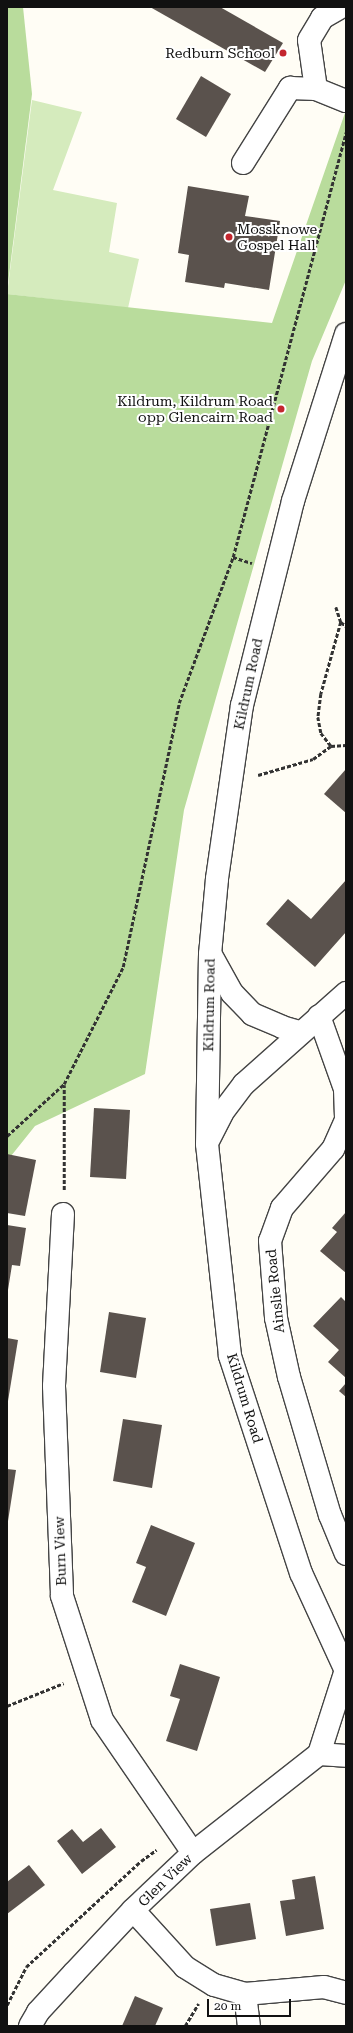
<!DOCTYPE html>
<style>
body{margin:0}
#map{position:relative;width:353px;height:2033px;overflow:hidden;background:#fffdf5;font-family:"Roboto Serif",serif}
div>[style]{position:absolute}
[style*='--x']{left:calc(var(--x)*1px);top:calc(var(--y)*1px);width:calc(var(--w)*1px);rotate:calc(var(--a)*1deg)}
.green>*{inset:0;background:#d5ebbd}
.forest>*{inset:0;background:#b9dc9c}
.building>*{inset:0;background:#5a524d}
.path>*{height:2.5px;margin-top:-1.25px;transform-origin:0;background:repeating-linear-gradient(90deg,#333 0 4px,transparent 0 6px)}
.roads{filter:drop-shadow(1px 0 #444) drop-shadow(-1px 0 #444) drop-shadow(0 1px #444) drop-shadow(0 -1px #444)}
.minor>*{height:22px;margin:-11px;padding:0 11px;transform-origin:11px;border-radius:11px;background:#fff}
.dots>*{width:11px;height:11px;translate:-50% -50%;box-sizing:border-box;border:2px solid #fff;border-radius:50%}
span{translate:-50% -50%;white-space:nowrap;text-align:center;line-height:1.15;-webkit-text-stroke:4px #fff;paint-order:stroke}
.poi-label{font-size:14px;color:#111}
.right{translate:-100% -50%;text-align:right}
.left{translate:0 -50%;text-align:left}
.street-label{font-size:14px;color:#111}
.frame{position:absolute;inset:0;border:8px solid #111;pointer-events:none}
.scale{position:absolute;left:207px;top:1999px;width:84px;height:18px;box-sizing:border-box;border:2px solid #111;border-top:0;padding-left:5px;font-size:12px;line-height:14px;white-space:nowrap;color:#111;-webkit-text-stroke:3px #fff;paint-order:stroke}
</style>
<div id="map">
<div class="green">
<div style="clip-path:polygon(32px 100px,82px 112px,53px 190px,117px 203px,109px 252px,139px 259px,128px 308px,7px 294px)"></div>
</div>
<div class="forest">
<div style="clip-path:polygon(7px 7px,23px 7px,32px 94px,7px 291px)"></div>
<div style="clip-path:polygon(346px 110px,346px 280px,312px 361px,184px 810px,145px 1074px,35px 1126px,7px 1161px,7px 294px,272px 323px)"></div>
</div>
<div class="building">
<div style="clip-path:polygon(150px 7px,220px 7px,283px 43px,265px 72px)"></div>
<div style="clip-path:polygon(201px 76px,231px 94px,206px 137px,176px 119px)"></div>
<div style="clip-path:polygon(188px 186px,249px 196px,245px 216px,280px 221px,269px 290px,225px 283px,224px 288px,185px 282px,189px 255px,178px 253px)"></div>
<div style="clip-path:polygon(346px 769px,346px 813px,324px 794px)"></div>
<div style="clip-path:polygon(346px 880px,346px 932px,315px 967px,266px 924px,288px 899px,311px 919px)"></div>
<div style="clip-path:polygon(94px 1108px,130px 1110px,126px 1179px,90px 1177px)"></div>
<div style="clip-path:polygon(7px 1154px,36px 1160px,25px 1216px,7px 1213px)"></div>
<div style="clip-path:polygon(346px 1212px,346px 1273px,320px 1251px,337px 1232px,332px 1228px)"></div>
<div style="clip-path:polygon(7px 1225px,26px 1228px,20px 1266px,12px 1265px,8px 1290px)"></div>
<div style="clip-path:polygon(341px 1297px,346px 1302px,346px 1378px,328px 1362px,339px 1350px,313px 1326px)"></div>
<div style="clip-path:polygon(109px 1312px,146px 1318px,136px 1378px,100px 1372px)"></div>
<div style="clip-path:polygon(7px 1338px,18px 1340px,8px 1401px,7px 1401px)"></div>
<div style="clip-path:polygon(346px 1383px,346px 1397px,339px 1391px)"></div>
<div style="clip-path:polygon(123px 1419px,162px 1425px,152px 1488px,113px 1481px)"></div>
<div style="clip-path:polygon(7px 1469px,16px 1470px,8px 1521px,7px 1521px)"></div>
<div style="clip-path:polygon(151px 1525px,195px 1543px,166px 1616px,132px 1602px,146px 1567px,136px 1563px)"></div>
<div style="clip-path:polygon(180px 1664px,220px 1677px,197px 1751px,166px 1741px,180px 1699px,170px 1696px)"></div>
<div style="clip-path:polygon(101px 1828px,116px 1847px,82px 1874px,57px 1841px,72px 1829px,83px 1842px)"></div>
<div style="clip-path:polygon(29px 1865px,45px 1885px,7px 1914px,7px 1882px)"></div>
<div style="clip-path:polygon(315px 1876px,324px 1929px,286px 1936px,280px 1901px,295px 1899px,292px 1880px)"></div>
<div style="clip-path:polygon(250px 1903px,256px 1939px,216px 1946px,210px 1909px)"></div>
<div style="clip-path:polygon(135px 1996px,163px 2008px,155px 2026px,122px 2026px)"></div>
</div>
<div class="path">
<div style="--x:233;--y:557;--w:20;--a:18"></div>
<div style="--x:336;--y:607;--w:16;--a:72"></div>
<div style="--x:341;--y:622;--w:75;--a:105.5"></div>
<div style="--x:321;--y:694;--w:23;--a:97"></div>
<div style="--x:318;--y:717;--w:16;--a:79"></div>
<div style="--x:321;--y:733;--w:16;--a:52"></div>
<div style="--x:331;--y:746;--w:15;--a:-4"></div>
<div style="--x:341;--y:622;--w:6;--a:39"></div>
<div style="--x:258;--y:775;--w:57;--a:-16.2"></div>
<div style="--x:313;--y:759;--w:22;--a:-36"></div>
<div style="--x:7;--y:1136;--w:77;--a:-42.4"></div>
<div style="--x:64;--y:1084;--w:131;--a:-63.2"></div>
<div style="--x:123;--y:967;--w:270;--a:-78"></div>
<div style="--x:179;--y:703;--w:156;--a:-69.7"></div>
<div style="--x:233;--y:557;--w:440;--a:-75.1"></div>
<div style="--x:64;--y:1190;--w:105;--a:-90"></div>
<div style="--x:7;--y:1706;--w:61;--a:-22"></div>
<div style="--x:7;--y:2005;--w:42;--a:-63.4"></div>
<div style="--x:26;--y:1967;--w:156;--a:-42.7"></div>
<div style="--x:141;--y:1861;--w:19;--a:-36"></div>
<div style="--x:185;--y:2026;--w:26;--a:-59"></div>
</div>
<div class="roads">
<div class="minor">
<div style="--x:316;--y:89;--w:49;--a:-98.1"></div>
<div style="--x:309;--y:40;--w:26;--a:-59"></div>
<div style="--x:322;--y:18;--w:22;--a:-30"></div>
<div style="--x:243;--y:163;--w:89;--a:-57.9"></div>
<div style="--x:290;--y:88;--w:26;--a:2"></div>
<div style="--x:316;--y:89;--w:32;--a:22"></div>
<div style="--x:346;--y:334;--w:175;--a:107.6"></div>
<div style="--x:293;--y:501;--w:210;--a:104"></div>
<div style="--x:242;--y:705;--w:176;--a:98.2"></div>
<div style="--x:217;--y:879;--w:75;--a:95.3"></div>
<div style="--x:210;--y:954;--w:190;--a:90.9"></div>
<div style="--x:207;--y:1144;--w:213;--a:83.8"></div>
<div style="--x:230;--y:1356;--w:228;--a:71.9"></div>
<div style="--x:301;--y:1573;--w:108;--a:65.3"></div>
<div style="--x:211;--y:955;--w:43;--a:61.1"></div>
<div style="--x:232;--y:993;--w:29;--a:46"></div>
<div style="--x:252;--y:1014;--w:33;--a:23"></div>
<div style="--x:282;--y:1027;--w:19;--a:16"></div>
<div style="--x:319;--y:1016;--w:77;--a:70.4"></div>
<div style="--x:345;--y:1089;--w:31;--a:88"></div>
<div style="--x:346;--y:1120;--w:32;--a:114"></div>
<div style="--x:333;--y:1149;--w:78;--a:130.8"></div>
<div style="--x:282;--y:1208;--w:35;--a:110"></div>
<div style="--x:270;--y:1241;--w:77;--a:85.5"></div>
<div style="--x:276;--y:1318;--w:60;--a:77.6"></div>
<div style="--x:289;--y:1377;--w:144;--a:73.5"></div>
<div style="--x:330;--y:1515;--w:42;--a:67.7"></div>
<div style="--x:209;--y:1139;--w:29;--a:-63"></div>
<div style="--x:222;--y:1113;--w:36;--a:-53"></div>
<div style="--x:244;--y:1084;--w:137;--a:-41.7"></div>
<div style="--x:63;--y:1214;--w:172;--a:93"></div>
<div style="--x:54;--y:1386;--w:210;--a:87.8"></div>
<div style="--x:62;--y:1596;--w:130;--a:72.1"></div>
<div style="--x:102;--y:1720;--w:161;--a:55.6"></div>
<div style="--x:319;--y:1754;--w:88;--a:-72.2"></div>
<div style="--x:133;--y:1910;--w:77;--a:47.6"></div>
<div style="--x:185;--y:1967;--w:34;--a:32"></div>
<div style="--x:214;--y:1985;--w:32;--a:16"></div>
<div style="--x:245;--y:1994;--w:79;--a:-5.1"></div>
<div style="--x:324;--y:1987;--w:23;--a:15"></div>
<div style="--x:245;--y:1994;--w:32;--a:83"></div>
<div style="--x:30;--y:2026;--w:16;--a:-60"></div>
<div style="--x:38;--y:2012;--w:53;--a:-47.3"></div>
<div style="--x:74;--y:1973;--w:86;--a:-46.9"></div>
<div style="--x:133;--y:1910;--w:83;--a:-43.5"></div>
<div style="--x:193;--y:1853;--w:160;--a:-38.2"></div>
<div style="--x:319;--y:1754;--w:27;--a:4"></div>
</div>
</div>
<div class="dots">
<div style="left:283px;top:53px;background:#c4262e"></div>
<div style="left:229px;top:237px;background:#c4262e"></div>
<div style="left:281px;top:409px;background:#c4262e"></div>
</div>
<div class="poi-label">
<span class="right" style="left:275px;top:53px">Redburn School</span>
<span class="left" style="left:237px;top:237px">Mossknowe<br>Gospel Hall</span>
<span class="right" style="left:273px;top:409px">Kildrum, Kildrum Road<br>opp Glencairn Road</span>
</div>
<div class="street-label">
<span style="left:248px;top:684px;rotate:-78deg">Kildrum Road</span>
<span style="left:209px;top:1005px;rotate:-89deg">Kildrum Road</span>
<span style="left:275px;top:1291px;rotate:-96deg">Ainslie Road</span>
<span style="left:245px;top:1398px;rotate:73deg">Kildrum Road</span>
<span style="left:60px;top:1551px;rotate:-92deg">Burn View</span>
<span style="left:165px;top:1880px;rotate:-44deg">Glen View</span>
</div>
<div class="frame"></div>
<div class="scale">20 m</div>
</div>
